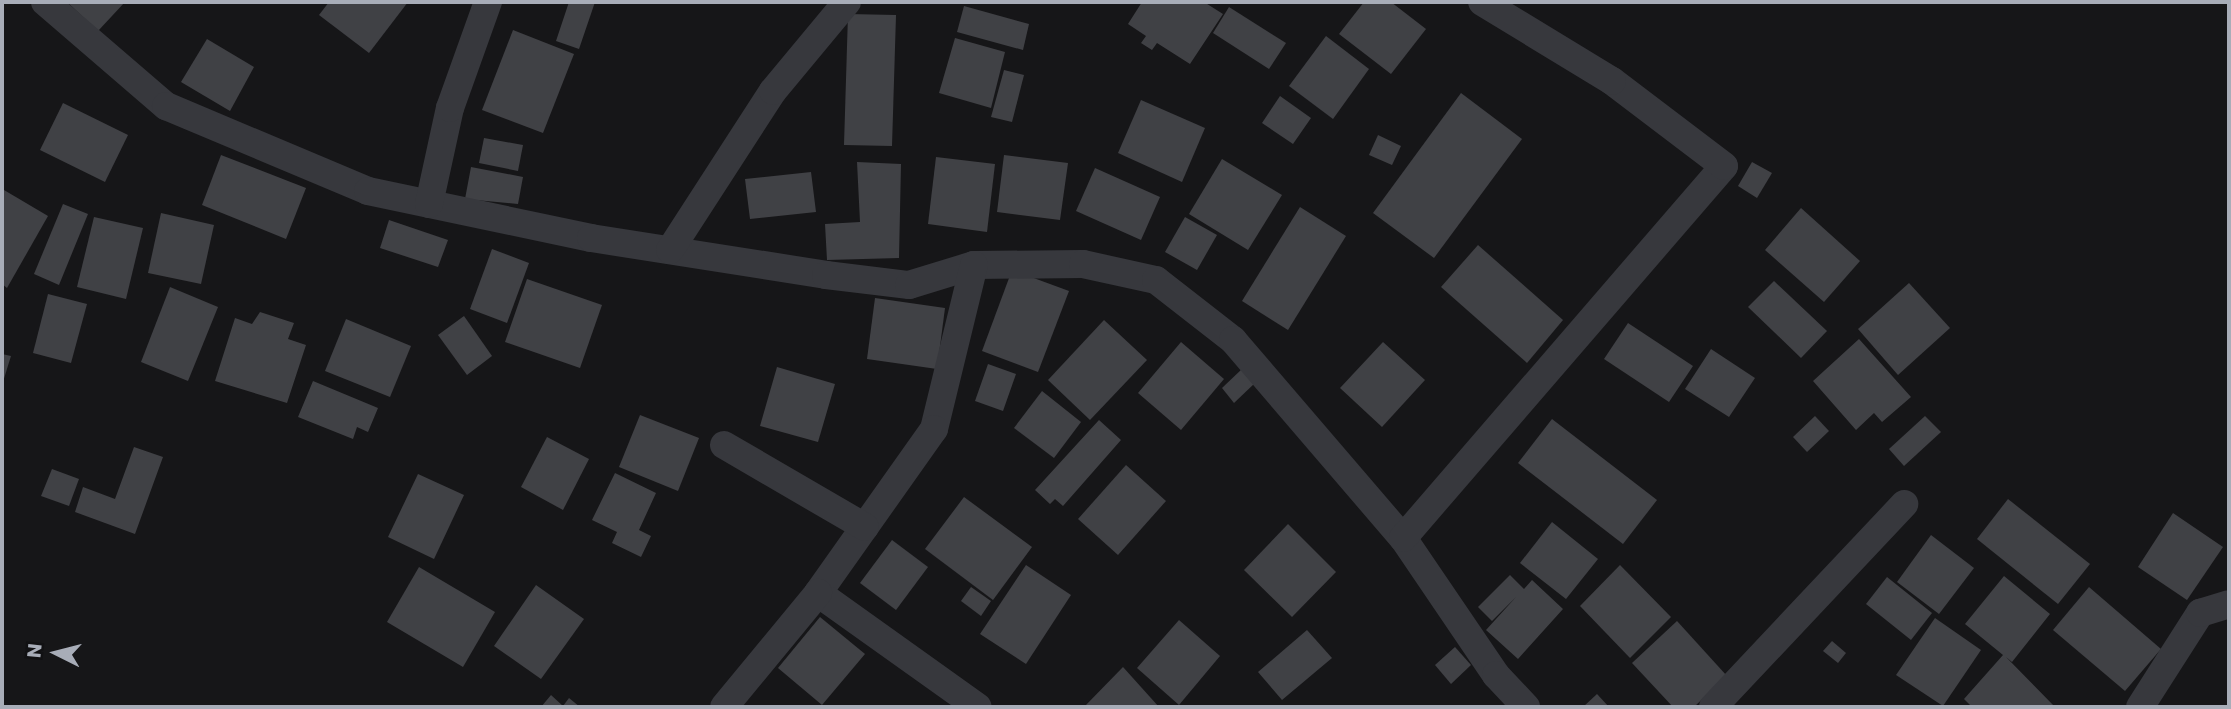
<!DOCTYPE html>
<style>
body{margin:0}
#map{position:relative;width:2231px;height:709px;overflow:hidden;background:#161618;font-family:Poppins,sans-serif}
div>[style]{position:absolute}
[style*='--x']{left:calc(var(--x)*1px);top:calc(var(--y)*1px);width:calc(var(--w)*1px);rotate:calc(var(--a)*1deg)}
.building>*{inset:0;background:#404145}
.minor>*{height:28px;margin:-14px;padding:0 14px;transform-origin:14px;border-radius:14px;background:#37383d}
span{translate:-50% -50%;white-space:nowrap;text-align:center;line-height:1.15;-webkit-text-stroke:5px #111113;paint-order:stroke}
.frame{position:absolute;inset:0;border:4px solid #a8adb8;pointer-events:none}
.north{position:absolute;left:21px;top:618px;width:70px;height:70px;-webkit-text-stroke:5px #111113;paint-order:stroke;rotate:276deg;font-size:19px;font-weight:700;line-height:28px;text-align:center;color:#a8adb8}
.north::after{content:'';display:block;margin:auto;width:24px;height:32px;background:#a8adb8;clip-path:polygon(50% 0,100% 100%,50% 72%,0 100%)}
</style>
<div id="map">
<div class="building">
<div style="clip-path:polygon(67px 2px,125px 2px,98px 31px)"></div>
<div style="clip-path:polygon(329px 2px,408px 2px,369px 53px,319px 15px)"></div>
<div style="clip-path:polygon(569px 2px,595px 2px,579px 49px,556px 41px)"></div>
<div style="clip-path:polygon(1142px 2px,1204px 2px,1223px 14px,1190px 64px,1157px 43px,1152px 50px,1141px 43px,1146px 36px,1128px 24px)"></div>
<div style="clip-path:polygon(1364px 2px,1391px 2px,1426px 29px,1391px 74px,1339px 34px)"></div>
<div style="clip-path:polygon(964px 6px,1029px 24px,1023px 50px,957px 32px)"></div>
<div style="clip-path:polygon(1229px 7px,1286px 43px,1269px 69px,1213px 33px)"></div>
<div style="clip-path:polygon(848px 14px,896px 15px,892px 146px,844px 145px)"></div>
<div style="clip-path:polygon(513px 30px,574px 54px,543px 133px,482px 110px)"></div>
<div style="clip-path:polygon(1326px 36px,1369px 69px,1333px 119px,1289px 86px)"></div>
<div style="clip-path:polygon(955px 38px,1005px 52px,991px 108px,939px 93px)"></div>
<div style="clip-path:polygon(207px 39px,254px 67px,230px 111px,181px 82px)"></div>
<div style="clip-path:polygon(1004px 70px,1024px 75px,1012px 122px,991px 117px)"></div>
<div style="clip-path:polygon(1461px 93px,1522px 139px,1434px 258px,1373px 213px)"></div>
<div style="clip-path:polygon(1280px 96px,1311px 118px,1293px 144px,1262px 123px)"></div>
<div style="clip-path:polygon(1141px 100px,1205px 128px,1182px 182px,1118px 153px)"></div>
<div style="clip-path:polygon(63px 103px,128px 135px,105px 182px,40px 150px)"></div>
<div style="clip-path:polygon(1378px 135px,1401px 146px,1392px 165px,1369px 155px)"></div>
<div style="clip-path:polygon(484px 138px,523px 145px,518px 171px,479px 163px)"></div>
<div style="clip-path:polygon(221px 155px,306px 188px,286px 239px,202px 205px)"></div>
<div style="clip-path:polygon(1004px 155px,1068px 163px,1060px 220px,997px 212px)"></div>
<div style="clip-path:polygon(936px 157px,995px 164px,987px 232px,928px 224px)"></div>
<div style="clip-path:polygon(1222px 159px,1282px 195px,1248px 250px,1189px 214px)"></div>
<div style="clip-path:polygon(857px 162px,901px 164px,899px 258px,827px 260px,825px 224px,860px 222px)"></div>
<div style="clip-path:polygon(1752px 162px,1772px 173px,1757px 198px,1738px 186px)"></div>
<div style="clip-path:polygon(471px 167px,523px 177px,518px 204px,465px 199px)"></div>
<div style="clip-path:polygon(1095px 168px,1160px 197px,1141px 240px,1076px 211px)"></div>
<div style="clip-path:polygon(811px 172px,816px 212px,750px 219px,745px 179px)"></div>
<div style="clip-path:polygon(4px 190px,48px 216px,7px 288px,2px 284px)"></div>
<div style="clip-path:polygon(63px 204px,88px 214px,59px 285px,34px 274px)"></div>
<div style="clip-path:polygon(1300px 207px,1346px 236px,1288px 330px,1242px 301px)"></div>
<div style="clip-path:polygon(1801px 208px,1860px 261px,1824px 302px,1765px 250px)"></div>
<div style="clip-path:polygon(161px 213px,214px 225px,201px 284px,148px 273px)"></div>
<div style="clip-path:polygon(94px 217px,143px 228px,126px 299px,77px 287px)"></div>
<div style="clip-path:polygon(1185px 217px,1217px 235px,1197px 270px,1165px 252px)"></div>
<div style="clip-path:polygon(389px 220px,448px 240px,438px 267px,380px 248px)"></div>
<div style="clip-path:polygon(1478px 245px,1563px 320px,1527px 363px,1441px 287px)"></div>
<div style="clip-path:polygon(492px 249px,529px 263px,507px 323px,470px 309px)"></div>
<div style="clip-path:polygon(1012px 270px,1069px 291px,1038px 372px,982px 351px)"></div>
<div style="clip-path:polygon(527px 279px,602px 305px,580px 368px,505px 342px)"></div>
<div style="clip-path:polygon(1774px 281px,1827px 331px,1801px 358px,1748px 307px)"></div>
<div style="clip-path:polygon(1909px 283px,1950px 328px,1898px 375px,1858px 329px)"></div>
<div style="clip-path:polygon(170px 287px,218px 307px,188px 381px,141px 362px)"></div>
<div style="clip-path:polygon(48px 294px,87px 304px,71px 363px,33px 353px)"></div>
<div style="clip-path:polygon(875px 298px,945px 308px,937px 369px,867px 359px)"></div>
<div style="clip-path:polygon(260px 312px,294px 323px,288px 339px,306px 345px,287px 403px,215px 381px,235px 318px,252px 324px)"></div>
<div style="clip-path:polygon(464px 316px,492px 356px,467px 375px,438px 335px)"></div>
<div style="clip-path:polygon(346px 319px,411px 346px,390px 397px,325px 371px)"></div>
<div style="clip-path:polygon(1104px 320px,1147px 360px,1090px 420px,1048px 380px)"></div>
<div style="clip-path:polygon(1628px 323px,1693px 366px,1669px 402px,1604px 359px)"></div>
<div style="clip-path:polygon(1859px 339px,1911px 397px,1882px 422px,1874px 413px,1856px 430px,1813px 381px)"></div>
<div style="clip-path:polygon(1181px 342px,1224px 379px,1181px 430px,1138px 393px)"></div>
<div style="clip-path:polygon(1383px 342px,1425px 380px,1382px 427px,1340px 388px)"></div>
<div style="clip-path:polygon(1711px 349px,1755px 378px,1729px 417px,1685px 389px)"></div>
<div style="clip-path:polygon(2px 354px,11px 356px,2px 385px)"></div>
<div style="clip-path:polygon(988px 364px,1016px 374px,1003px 411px,975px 401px)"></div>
<div style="clip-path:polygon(777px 367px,835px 384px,818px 442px,760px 426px)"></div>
<div style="clip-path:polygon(1243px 368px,1256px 382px,1234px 403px,1222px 388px)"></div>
<div style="clip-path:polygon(313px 381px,378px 408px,368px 432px,357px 427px,353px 439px,298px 417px)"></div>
<div style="clip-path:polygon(1042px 391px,1081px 422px,1054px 458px,1014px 428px)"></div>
<div style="clip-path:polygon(640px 415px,699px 438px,678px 491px,619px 467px)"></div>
<div style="clip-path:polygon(1815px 416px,1829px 431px,1807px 452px,1793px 437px)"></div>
<div style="clip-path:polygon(1925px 416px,1941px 432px,1904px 466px,1889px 449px)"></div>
<div style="clip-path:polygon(1552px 419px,1657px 500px,1623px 544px,1518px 463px)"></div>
<div style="clip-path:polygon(1099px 420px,1121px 440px,1063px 506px,1055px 499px,1050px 504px,1035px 490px)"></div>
<div style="clip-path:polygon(547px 437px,589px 459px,563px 510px,521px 487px)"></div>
<div style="clip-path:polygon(134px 447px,163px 457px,135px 534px,75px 512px,83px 487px,115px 499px)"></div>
<div style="clip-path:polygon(1126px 465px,1166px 501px,1118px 555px,1078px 519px)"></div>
<div style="clip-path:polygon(52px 469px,79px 479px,69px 506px,41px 496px)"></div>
<div style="clip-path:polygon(615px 473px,656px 493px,639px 530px,651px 536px,641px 557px,612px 543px,617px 532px,592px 520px)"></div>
<div style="clip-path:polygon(418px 474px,464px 495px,434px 559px,388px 537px)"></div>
<div style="clip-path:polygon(964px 497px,1032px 547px,993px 600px,925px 549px)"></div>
<div style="clip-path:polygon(2008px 499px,2090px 564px,2058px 604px,1977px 539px)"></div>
<div style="clip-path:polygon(2173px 513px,2223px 547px,2187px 600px,2138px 567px)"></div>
<div style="clip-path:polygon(1552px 522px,1598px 559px,1566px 599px,1520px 563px)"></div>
<div style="clip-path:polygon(1288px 524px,1336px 572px,1292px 617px,1244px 570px)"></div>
<div style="clip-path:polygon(1931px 535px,1974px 568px,1939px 614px,1897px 582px)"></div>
<div style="clip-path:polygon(892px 540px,928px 567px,896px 610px,860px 583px)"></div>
<div style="clip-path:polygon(1026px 565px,1071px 595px,1026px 664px,980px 634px)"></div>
<div style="clip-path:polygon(1620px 565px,1671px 617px,1630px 658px,1580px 606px)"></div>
<div style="clip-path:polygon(419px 567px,495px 612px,463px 667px,387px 622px)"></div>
<div style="clip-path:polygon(1510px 575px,1524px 589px,1532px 580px,1563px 609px,1518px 659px,1486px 630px,1516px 597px,1492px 621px,1478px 607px)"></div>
<div style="clip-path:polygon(2004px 576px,2050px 614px,2012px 662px,2006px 657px,2055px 707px,1972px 707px,1964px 699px,2003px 655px,1965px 624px)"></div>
<div style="clip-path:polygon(1887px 577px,1932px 613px,1911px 640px,1866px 604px)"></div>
<div style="clip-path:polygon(536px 585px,584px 619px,541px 679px,494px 646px)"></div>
<div style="clip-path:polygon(971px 587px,991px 601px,981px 616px,961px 601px)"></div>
<div style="clip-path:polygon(2089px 587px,2161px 649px,2125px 691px,2053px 630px)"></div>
<div style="clip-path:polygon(820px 617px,865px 654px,822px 705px,778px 668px)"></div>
<div style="clip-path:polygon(1935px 618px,1981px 650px,1943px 706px,1896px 675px)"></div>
<div style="clip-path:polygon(1179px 620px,1220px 656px,1179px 705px,1137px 668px)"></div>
<div style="clip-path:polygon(1677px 621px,1727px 676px,1694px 707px,1673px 707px,1632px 663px)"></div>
<div style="clip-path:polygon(1307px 630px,1332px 658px,1282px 700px,1258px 672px)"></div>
<div style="clip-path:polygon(1832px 641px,1846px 653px,1838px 663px,1823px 651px)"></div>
<div style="clip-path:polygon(1455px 647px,1471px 665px,1451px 684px,1435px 665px)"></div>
<div style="clip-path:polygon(1123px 667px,1159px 707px,1084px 707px)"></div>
<div style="clip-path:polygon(1597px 694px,1609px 707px,1583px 707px)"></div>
<div style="clip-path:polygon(551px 695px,563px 706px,569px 698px,580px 707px,541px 707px)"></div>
</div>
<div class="minor">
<div style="--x:45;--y:2;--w:160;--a:40.7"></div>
<div style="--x:166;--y:106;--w:219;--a:22.8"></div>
<div style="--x:368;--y:191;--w:228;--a:11.9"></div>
<div style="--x:591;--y:238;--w:238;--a:8.9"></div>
<div style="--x:826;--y:275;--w:84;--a:6.9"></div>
<div style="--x:909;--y:285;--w:68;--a:-17.1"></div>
<div style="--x:974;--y:265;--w:109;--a:-0.5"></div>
<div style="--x:1083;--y:264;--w:75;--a:12.4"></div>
<div style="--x:1156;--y:280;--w:98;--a:37.9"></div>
<div style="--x:1233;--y:340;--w:261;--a:49.4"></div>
<div style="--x:1403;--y:538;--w:166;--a:55.8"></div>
<div style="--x:1496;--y:675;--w:44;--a:46.8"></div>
<div style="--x:429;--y:204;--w:98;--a:-77.7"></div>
<div style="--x:450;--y:108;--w:113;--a:-70.3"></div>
<div style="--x:670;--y:250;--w:189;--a:-57.1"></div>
<div style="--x:773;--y:91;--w:116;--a:-50.3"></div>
<div style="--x:974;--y:265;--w:169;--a:103.7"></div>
<div style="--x:934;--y:429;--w:201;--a:125.3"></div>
<div style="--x:818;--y:593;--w:196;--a:35.5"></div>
<div style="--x:724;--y:445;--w:163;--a:30.2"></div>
<div style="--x:1403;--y:538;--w:491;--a:-49.2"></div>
<div style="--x:1724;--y:166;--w:141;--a:-142.8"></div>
<div style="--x:1612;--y:81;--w:152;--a:-148.7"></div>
<div style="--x:724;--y:707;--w:148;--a:-50.5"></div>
<div style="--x:1713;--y:707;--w:279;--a:-46.7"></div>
<div style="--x:2140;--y:707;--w:112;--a:-57.4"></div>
<div style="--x:2200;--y:613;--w:30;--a:-17"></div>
</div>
<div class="frame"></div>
<div class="north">N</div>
</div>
